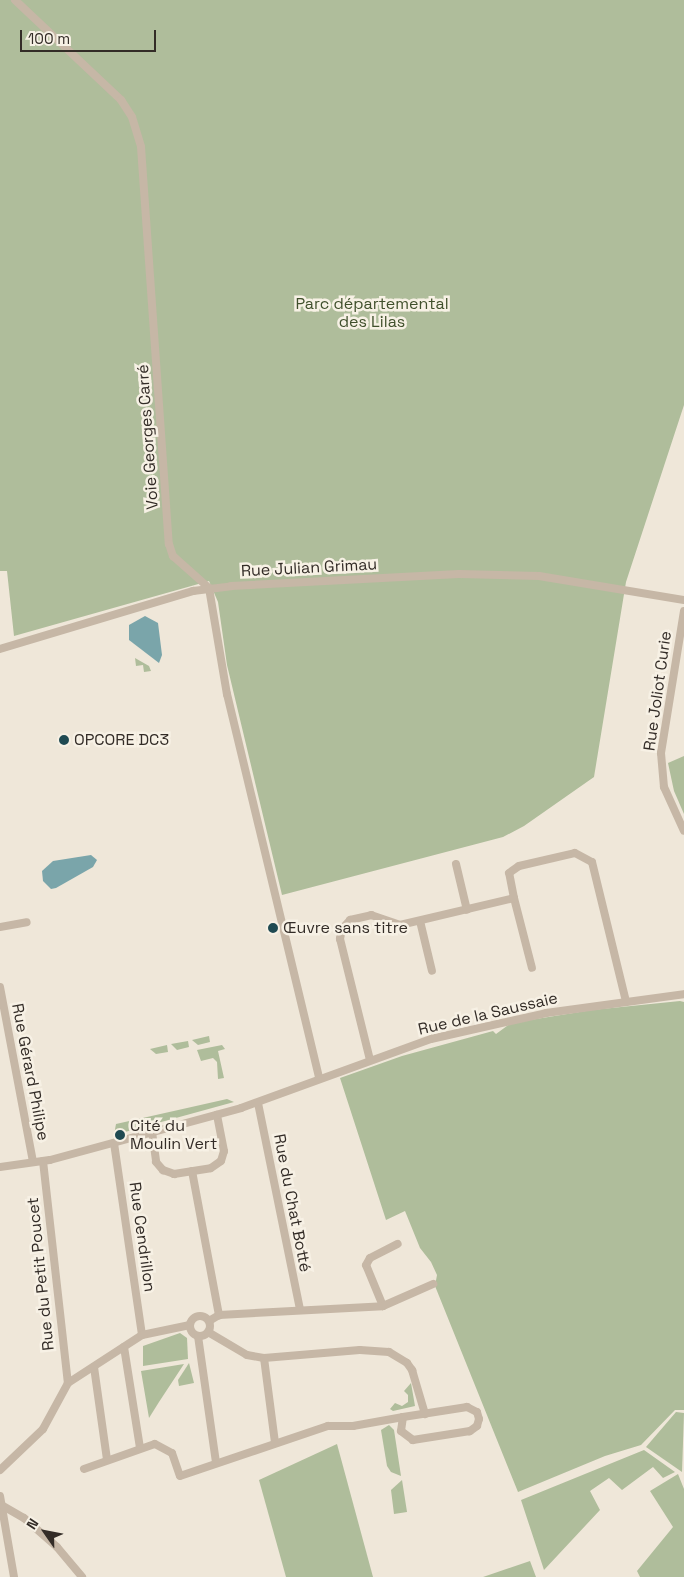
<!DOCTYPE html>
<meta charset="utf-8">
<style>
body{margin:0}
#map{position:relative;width:684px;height:1577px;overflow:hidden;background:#efe7d9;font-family:"Space Grotesk",sans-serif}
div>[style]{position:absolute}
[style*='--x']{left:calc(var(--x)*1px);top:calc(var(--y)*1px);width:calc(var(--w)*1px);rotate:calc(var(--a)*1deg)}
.green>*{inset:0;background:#afbd9b}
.water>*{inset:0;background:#7aa5aa}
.minor>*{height:8px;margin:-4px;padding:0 4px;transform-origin:4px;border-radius:4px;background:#c6b7a6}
.minor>.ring{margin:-4px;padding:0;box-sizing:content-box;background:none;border:8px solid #c6b7a6;border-radius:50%}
.dots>*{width:14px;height:14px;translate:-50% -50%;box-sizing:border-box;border:2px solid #f7f1e5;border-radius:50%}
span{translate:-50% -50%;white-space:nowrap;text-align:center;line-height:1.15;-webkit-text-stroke:5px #f7f1e5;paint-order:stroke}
.park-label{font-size:16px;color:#40502c}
.street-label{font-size:16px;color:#332c27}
.poi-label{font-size:16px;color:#332c27}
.left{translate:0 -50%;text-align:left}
.north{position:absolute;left:20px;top:1507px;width:50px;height:50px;-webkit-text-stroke:4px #f7f1e5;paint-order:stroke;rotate:303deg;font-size:14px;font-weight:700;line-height:20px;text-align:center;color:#332c27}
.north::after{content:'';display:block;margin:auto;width:18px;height:22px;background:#332c27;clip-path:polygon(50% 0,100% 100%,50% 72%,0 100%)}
.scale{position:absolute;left:20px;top:30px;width:136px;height:22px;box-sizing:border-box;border:2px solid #332c27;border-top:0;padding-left:6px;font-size:15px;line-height:18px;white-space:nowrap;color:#332c27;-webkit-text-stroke:4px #f7f1e5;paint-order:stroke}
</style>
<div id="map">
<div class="green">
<div style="clip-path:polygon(0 0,684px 0,684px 405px,626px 582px,594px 777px,524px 826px,503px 837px,282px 895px,227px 665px,218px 602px,209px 581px,14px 636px,7px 571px,0 571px)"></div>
<div style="clip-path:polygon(135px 658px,149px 666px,151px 671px,144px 672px,143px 665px,136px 666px)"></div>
<div style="clip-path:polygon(684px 756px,684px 814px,674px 791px,668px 763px)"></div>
<div style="clip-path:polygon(680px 1001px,684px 1002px,684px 1410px,675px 1410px,641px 1445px,605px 1456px,518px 1492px,435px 1286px,437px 1275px,431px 1262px,420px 1248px,405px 1211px,386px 1220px,340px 1078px,402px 1056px,493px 1031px,496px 1034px,511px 1023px,592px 1010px)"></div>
<div style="clip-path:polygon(209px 1036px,210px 1042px,198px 1045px,192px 1040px)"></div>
<div style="clip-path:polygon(188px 1041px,189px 1047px,177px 1050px,171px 1044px)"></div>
<div style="clip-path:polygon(167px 1045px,168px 1052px,156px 1054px,150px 1049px)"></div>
<div style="clip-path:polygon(222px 1045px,225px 1049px,218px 1051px,224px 1078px,218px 1079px,217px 1062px,213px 1058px,201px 1061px,197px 1050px)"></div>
<div style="clip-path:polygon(227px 1099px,234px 1102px,114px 1135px,116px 1124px)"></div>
<div style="clip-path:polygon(180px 1333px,187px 1338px,188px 1359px,143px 1366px,143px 1346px)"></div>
<div style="clip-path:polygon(189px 1363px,194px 1383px,179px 1386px,178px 1380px)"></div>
<div style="clip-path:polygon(184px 1364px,159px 1402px,149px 1418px,141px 1371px)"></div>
<div style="clip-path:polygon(411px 1383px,415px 1406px,393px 1411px,390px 1409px,395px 1403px,402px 1406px,408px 1402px,408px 1395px,404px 1391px)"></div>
<div style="clip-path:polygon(676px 1412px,684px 1413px,682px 1472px,646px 1447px)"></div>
<div style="clip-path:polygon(389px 1425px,394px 1430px,401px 1476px,391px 1472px,387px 1466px,381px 1430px)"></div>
<div style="clip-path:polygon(337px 1444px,373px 1577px,286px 1577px,259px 1480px)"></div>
<div style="clip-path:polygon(644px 1450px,675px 1472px,663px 1478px,653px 1467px,622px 1490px,609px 1478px,590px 1491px,600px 1510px,544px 1570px,521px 1500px)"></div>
<div style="clip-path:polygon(678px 1474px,684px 1489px,684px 1577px,640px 1577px,637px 1571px,673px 1527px,650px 1491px)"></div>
<div style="clip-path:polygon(402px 1480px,407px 1512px,394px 1514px,391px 1490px)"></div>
<div style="clip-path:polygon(530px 1561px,536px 1577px,483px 1577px)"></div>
</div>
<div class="water">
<div style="clip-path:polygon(145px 616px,158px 623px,162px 655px,159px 663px,129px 640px,129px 625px)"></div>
<div style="clip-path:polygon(91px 855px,97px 860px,93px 867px,56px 888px,51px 889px,43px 881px,42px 871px,53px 861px)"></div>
</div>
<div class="minor">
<div style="--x:15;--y:0;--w:146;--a:43.3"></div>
<div style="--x:121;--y:100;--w:20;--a:57"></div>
<div style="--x:132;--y:117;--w:31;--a:73"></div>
<div style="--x:141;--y:147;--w:398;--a:86"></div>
<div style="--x:169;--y:544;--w:13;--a:72"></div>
<div style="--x:173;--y:556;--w:48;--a:41.6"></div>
<div style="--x:209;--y:588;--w:108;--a:80.4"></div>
<div style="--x:227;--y:694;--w:395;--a:76.5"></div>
<div style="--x:684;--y:611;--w:144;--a:99.2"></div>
<div style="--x:661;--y:753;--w:34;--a:85"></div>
<div style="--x:664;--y:787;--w:48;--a:65.6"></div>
<div style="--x:0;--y:649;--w:202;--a:-16.7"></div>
<div style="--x:193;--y:591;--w:38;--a:-7"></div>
<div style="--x:231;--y:586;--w:228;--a:-3"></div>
<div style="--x:459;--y:574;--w:80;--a:1.4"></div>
<div style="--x:539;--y:576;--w:147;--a:9.4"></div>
<div style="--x:456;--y:864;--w:47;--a:76.6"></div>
<div style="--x:514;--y:898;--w:72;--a:75.6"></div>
<div style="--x:420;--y:921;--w:51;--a:76.5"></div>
<div style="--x:0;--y:927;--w:27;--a:-10"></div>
<div style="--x:0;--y:987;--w:178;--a:79.3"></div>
<div style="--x:370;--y:1060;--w:125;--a:-103.9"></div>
<div style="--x:340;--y:939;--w:10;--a:-79"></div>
<div style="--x:342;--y:929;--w:12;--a:-48"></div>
<div style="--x:350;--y:920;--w:22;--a:-13"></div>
<div style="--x:371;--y:915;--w:31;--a:19"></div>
<div style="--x:400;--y:925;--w:117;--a:-13.3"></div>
<div style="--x:514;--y:898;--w:25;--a:-101"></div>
<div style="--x:509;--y:873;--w:12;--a:-35"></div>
<div style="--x:519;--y:866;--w:57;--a:-13.1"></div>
<div style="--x:575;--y:853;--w:19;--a:28"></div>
<div style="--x:592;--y:862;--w:144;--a:76.3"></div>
<div style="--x:258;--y:1103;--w:210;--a:78.5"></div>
<div style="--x:152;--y:1132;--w:30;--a:82"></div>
<div style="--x:156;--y:1162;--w:11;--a:49"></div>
<div style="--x:163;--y:1170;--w:12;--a:20"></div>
<div style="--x:174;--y:1174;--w:37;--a:-9"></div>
<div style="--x:211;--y:1168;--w:12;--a:-35"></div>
<div style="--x:221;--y:1161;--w:10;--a:-73"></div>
<div style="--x:224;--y:1151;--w:37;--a:-101"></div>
<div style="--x:114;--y:1143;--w:194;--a:81.7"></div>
<div style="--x:43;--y:1161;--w:223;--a:83.6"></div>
<div style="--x:0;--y:1167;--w:50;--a:-8"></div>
<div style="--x:50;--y:1160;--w:198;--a:-15.2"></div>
<div style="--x:241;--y:1108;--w:202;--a:-20"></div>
<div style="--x:431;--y:1039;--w:118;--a:-12.7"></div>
<div style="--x:546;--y:1013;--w:139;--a:-7.8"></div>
<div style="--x:192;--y:1171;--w:147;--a:79.4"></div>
<div style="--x:383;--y:1306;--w:44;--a:-112.5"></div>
<div style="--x:366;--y:1265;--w:8;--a:-60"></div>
<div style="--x:370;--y:1258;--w:31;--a:-27"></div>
<div class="ring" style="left:190px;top:1316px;width:12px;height:12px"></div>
<div style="--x:209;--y:1321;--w:12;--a:-31"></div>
<div style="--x:219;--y:1315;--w:164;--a:-3.1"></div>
<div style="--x:383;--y:1306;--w:55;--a:-23.7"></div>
<div style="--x:208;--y:1332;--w:45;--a:30.5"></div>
<div style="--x:247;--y:1355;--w:17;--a:10"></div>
<div style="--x:264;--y:1358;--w:96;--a:-4.8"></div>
<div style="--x:360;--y:1350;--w:29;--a:4"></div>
<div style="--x:389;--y:1352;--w:21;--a:31"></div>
<div style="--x:407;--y:1363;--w:9;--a:54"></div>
<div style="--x:412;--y:1370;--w:46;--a:73.5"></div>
<div style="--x:198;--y:1336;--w:128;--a:81.9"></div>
<div style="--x:124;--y:1347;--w:102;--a:81"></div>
<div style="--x:264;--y:1358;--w:86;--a:82.6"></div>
<div style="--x:94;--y:1367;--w:94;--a:82"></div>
<div style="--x:68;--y:1383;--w:88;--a:-33"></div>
<div style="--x:142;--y:1335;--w:49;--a:-11.8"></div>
<div style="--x:467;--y:1407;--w:11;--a:27"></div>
<div style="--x:477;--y:1412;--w:7;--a:74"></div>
<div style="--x:479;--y:1419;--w:7;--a:106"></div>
<div style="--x:477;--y:1426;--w:9;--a:144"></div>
<div style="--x:470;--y:1431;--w:58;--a:171"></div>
<div style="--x:413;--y:1440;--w:15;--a:-143"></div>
<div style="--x:401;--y:1431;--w:14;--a:-82"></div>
<div style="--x:403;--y:1417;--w:65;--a:-8.9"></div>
<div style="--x:84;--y:1469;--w:75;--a:-19.4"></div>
<div style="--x:155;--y:1444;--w:19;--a:28"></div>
<div style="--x:172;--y:1453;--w:24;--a:71"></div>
<div style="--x:180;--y:1476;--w:156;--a:-18.7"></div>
<div style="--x:328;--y:1426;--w:25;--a:0"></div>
<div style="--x:353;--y:1426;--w:51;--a:-10.2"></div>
<div style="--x:0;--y:1470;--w:59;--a:-43.6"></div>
<div style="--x:43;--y:1429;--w:52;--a:-61.5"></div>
<div style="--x:0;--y:1496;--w:82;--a:80.2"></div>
<div style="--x:3;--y:1506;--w:24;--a:30"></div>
<div style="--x:24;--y:1518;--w:44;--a:41.3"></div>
<div style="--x:57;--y:1547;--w:39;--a:50"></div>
</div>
<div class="dots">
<div style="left:64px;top:740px;background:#1f4a52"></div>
<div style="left:273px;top:928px;background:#1f4a52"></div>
<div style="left:120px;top:1135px;background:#1f4a52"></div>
</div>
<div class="park-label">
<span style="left:372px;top:313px">Parc départemental<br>des Lilas</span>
</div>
<div class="street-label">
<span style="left:148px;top:437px;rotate:-94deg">Voie Georges Carré</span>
<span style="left:309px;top:568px;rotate:-3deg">Rue Julian Grimau</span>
<span style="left:658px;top:691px;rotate:-82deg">Rue Joliot Curie</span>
<span style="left:488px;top:1014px;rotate:-13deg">Rue de la Saussaie</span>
<span style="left:30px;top:1072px;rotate:79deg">Rue Gérard Philipe</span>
<span style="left:292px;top:1203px;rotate:79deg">Rue du Chat Botté</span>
<span style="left:142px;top:1237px;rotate:82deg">Rue Cendrillon</span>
<span style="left:41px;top:1274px;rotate:-96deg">Rue du Petit Poucet</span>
</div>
<div class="poi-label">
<span class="left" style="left:74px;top:740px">OPCORE DC3</span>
<span class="left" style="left:283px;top:928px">Œuvre sans titre</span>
<span class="left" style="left:130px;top:1135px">Cité du<br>Moulin Vert</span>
</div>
<div class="north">N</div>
<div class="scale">100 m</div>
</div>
